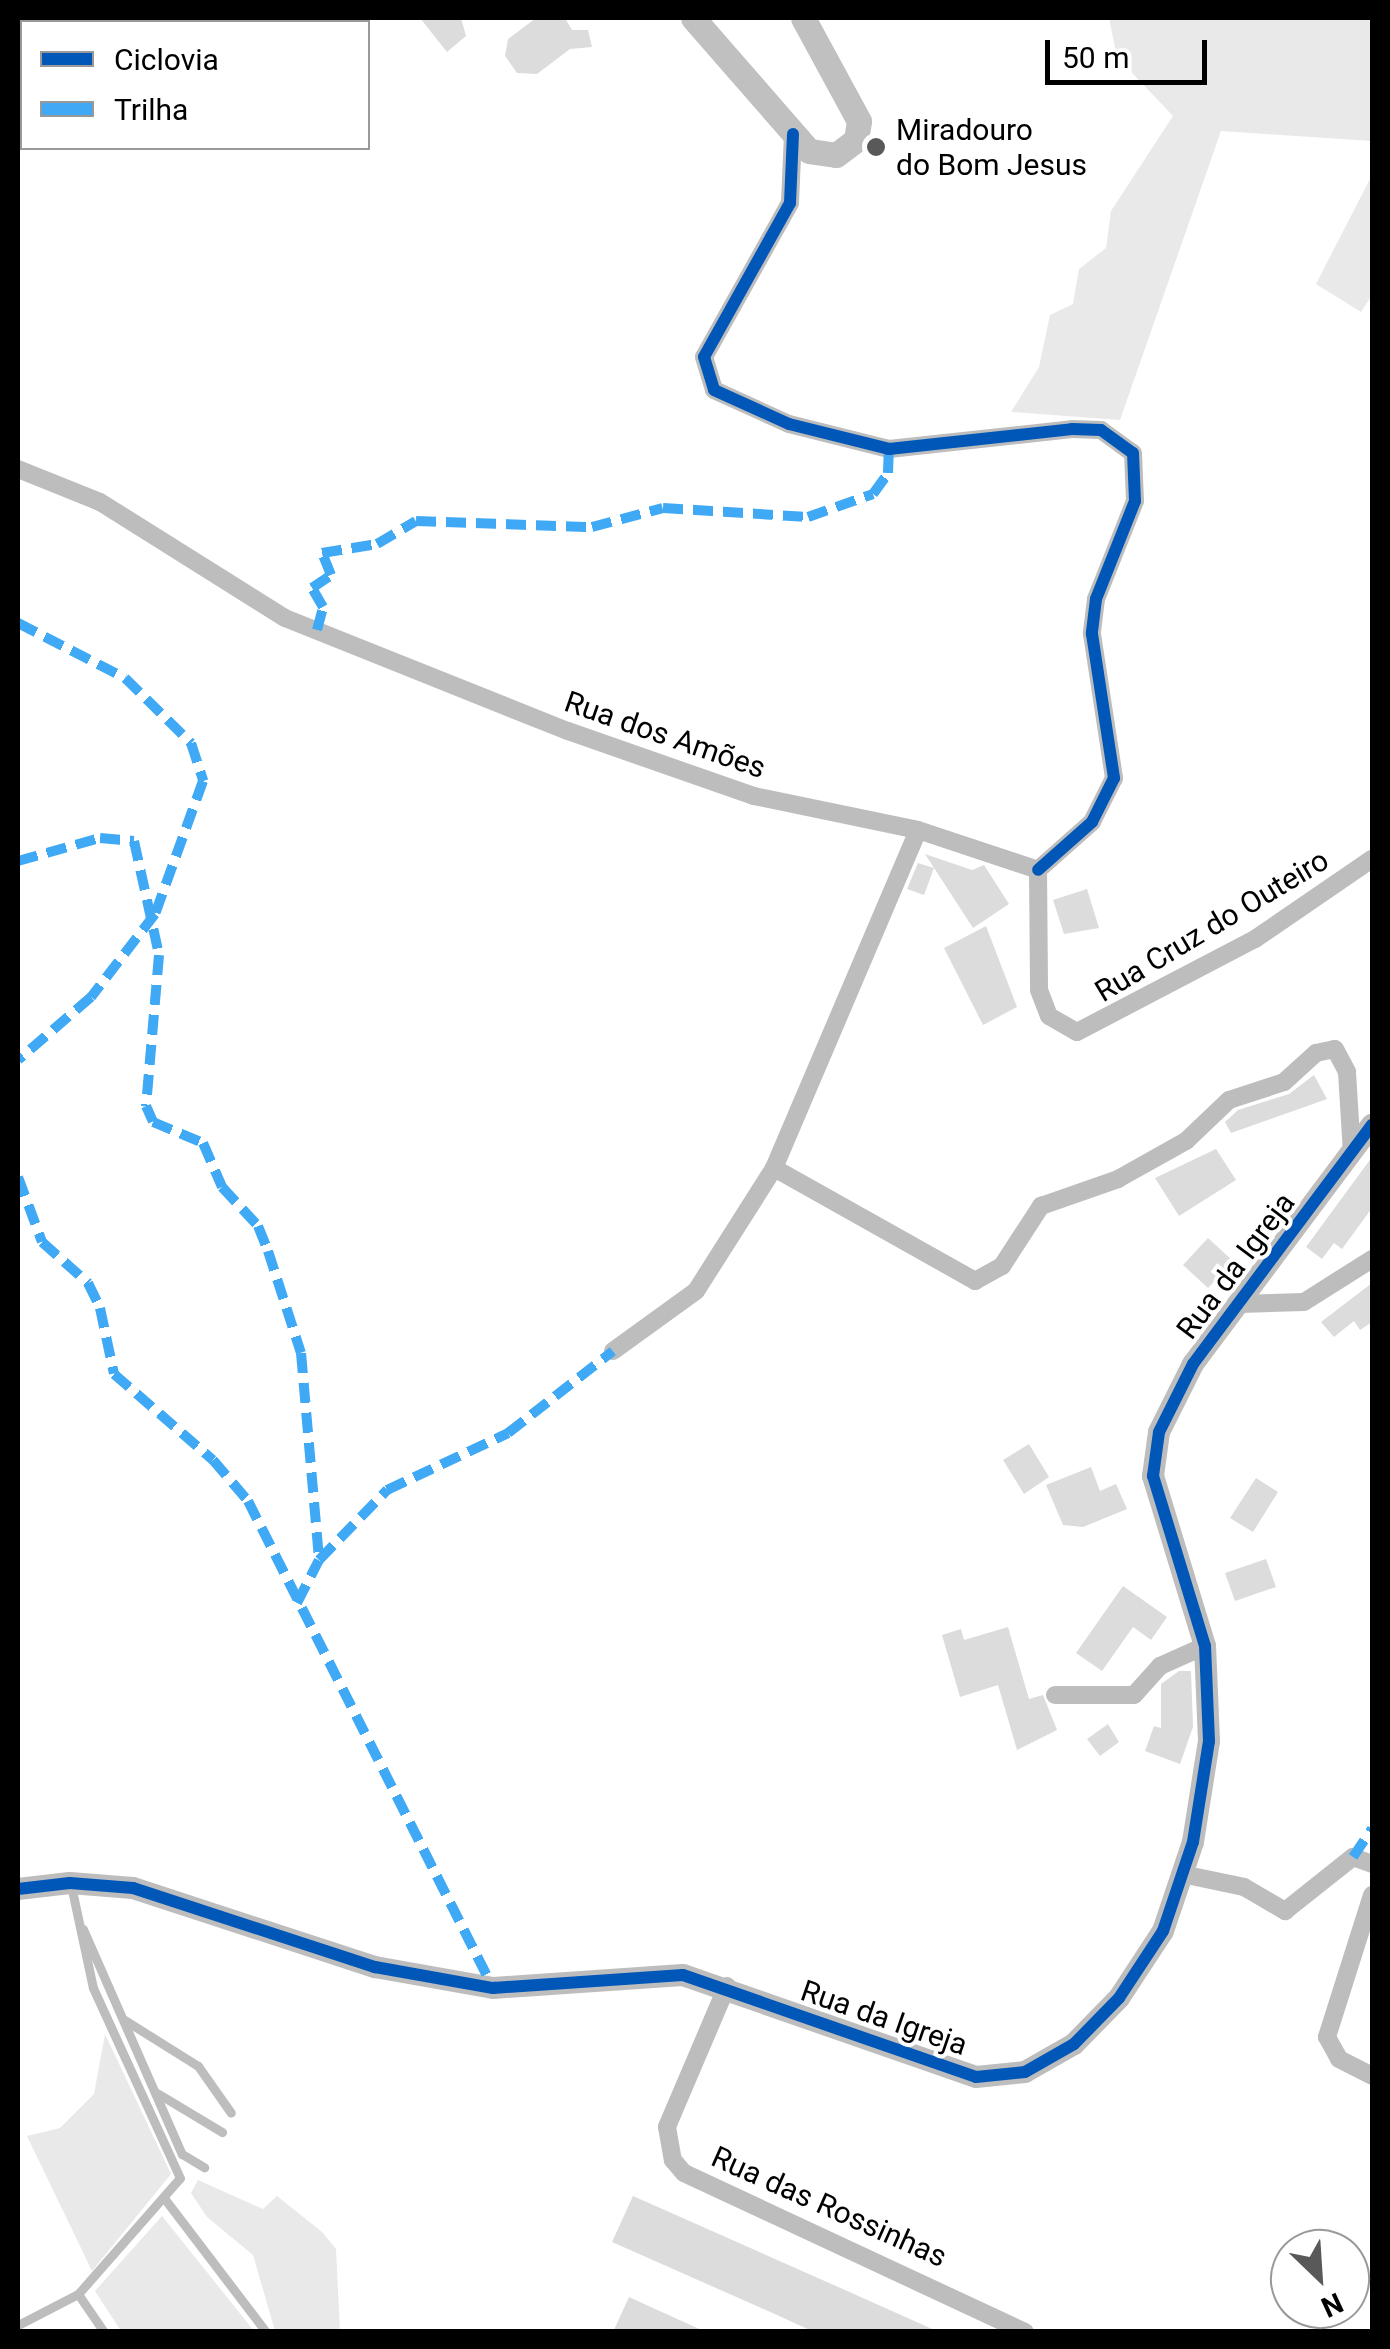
<!DOCTYPE html>
<meta charset="utf-8">
<style>
body{margin:0}
#map{position:relative;width:1390px;height:2349px;overflow:hidden;background:#fff;font-family:Roboto,sans-serif}
div>[style]{position:absolute}
[style*='--x']{left:calc(var(--x)*1px);top:calc(var(--y)*1px);width:calc(var(--w)*1px);rotate:calc(var(--a)*1deg)}
.green>*{inset:0;background:#e9e9e9}
.building>*{inset:0;background:#dcdcdc}
.service>*{height:9px;margin:-4.5px;padding:0 4.5px;transform-origin:4.5px;border-radius:4.5px;background:#bdbdbd}
.minor>*{height:18px;margin:-9px;padding:0 9px;transform-origin:9px;border-radius:9px;background:#bdbdbd}
.tertiary>*{height:22px;margin:-11px;padding:0 11px;transform-origin:11px;border-radius:11px;background:#bdbdbd}
.secondary>*{height:25px;margin:-12.5px;padding:0 12.5px;transform-origin:12.5px;border-radius:12.5px;background:#c0c0c0}
.quiet>*{height:10px;margin-top:-5px;transform-origin:0;background:repeating-linear-gradient(90deg,#3fa9f5 0 20px,transparent 0 30px)}
.cycleway>*{height:12px;margin:-6px;padding:0 6px;transform-origin:6px;border-radius:6px;background:#0057b8}
.dots>*{width:28px;height:28px;translate:-50% -50%;box-sizing:border-box;border:5px solid #fff;border-radius:50%}
span{translate:-50% -50%;white-space:nowrap;text-align:center;line-height:1.15;-webkit-text-stroke:8px #fff;paint-order:stroke}
.poi-label{font-size:30px;color:#000}
.left{translate:0 -50%;text-align:left}
.street-label{font-size:30px;color:#000}
.frame{position:absolute;inset:0;border:20px solid #000;pointer-events:none}
.legend{position:absolute;left:20px;top:20px;width:350px;height:130px;box-sizing:border-box;background:#fff;border:2px solid #999;margin:0;padding:12px 18px;list-style:none;font-size:30px;color:#000}
.legend li{display:flex;align-items:center;gap:20px;height:50px}
.legend b{width:50px;border:2px solid #999}
.north{position:absolute;left:1270px;top:2229px;width:100px;height:100px;box-sizing:border-box;background:#fff;border:2px solid #999;border-radius:50%;rotate:155deg;font-size:28px;font-weight:700;line-height:40px;text-align:center;color:#000}
.north::after{content:'';display:block;margin:auto;width:35px;height:45px;background:#595959;clip-path:polygon(50% 0,100% 100%,50% 72%,0 100%)}
.scale{position:absolute;left:1045px;top:40px;width:162px;height:45px;box-sizing:border-box;border:5px solid #000;border-top:0;padding-left:12px;font-size:30px;line-height:35px;white-space:nowrap;color:#000;-webkit-text-stroke:8px #fff;paint-order:stroke}
</style>
<div id="map">
<div class="green">
<div style="clip-path:polygon(1109px 18px,1372px 18px,1372px 141px,1221px 131px,1120px 420px,1011px 412px,1039px 367px,1050px 315px,1073px 304px,1079px 269px,1106px 248px,1111px 211px,1173px 116px,1117px 57px)"></div>
<div style="clip-path:polygon(1372px 175px,1372px 295px,1361px 312px,1316px 284px)"></div>
<div style="clip-path:polygon(105px 2034px,171px 2174px,92px 2271px,27px 2136px,60px 2128px,94px 2094px)"></div>
<div style="clip-path:polygon(198px 2180px,263px 2209px,277px 2196px,322px 2232px,336px 2249px,340px 2331px,275px 2331px,253px 2255px,207px 2217px,191px 2193px)"></div>
<div style="clip-path:polygon(162px 2216px,254px 2331px,121px 2331px,95px 2291px)"></div>
</div>
<div class="building">
<div style="clip-path:polygon(420px 18px,461px 18px,466px 36px,447px 52px)"></div>
<div style="clip-path:polygon(536px 18px,565px 18px,572px 30px,588px 30px,592px 47px,570px 49px,537px 74px,517px 73px,505px 56px,508px 39px)"></div>
<div style="clip-path:polygon(925px 854px,972px 870px,984px 865px,1009px 904px,973px 928px)"></div>
<div style="clip-path:polygon(918px 863px,934px 868px,924px 895px,907px 889px)"></div>
<div style="clip-path:polygon(1087px 889px,1099px 928px,1064px 934px,1053px 900px)"></div>
<div style="clip-path:polygon(986px 926px,1017px 1007px,983px 1025px,944px 948px)"></div>
<div style="clip-path:polygon(1314px 1075px,1327px 1099px,1231px 1133px,1225px 1122px,1238px 1110px,1289px 1094px)"></div>
<div style="clip-path:polygon(1216px 1149px,1236px 1180px,1179px 1216px,1155px 1178px)"></div>
<div style="clip-path:polygon(1372px 1157px,1372px 1208px,1342px 1249px,1334px 1243px,1322px 1259px,1306px 1247px)"></div>
<div style="clip-path:polygon(1208px 1238px,1233px 1261px,1208px 1288px,1183px 1265px)"></div>
<div style="clip-path:polygon(1372px 1283px,1372px 1322px,1360px 1330px,1354px 1321px,1334px 1337px,1321px 1322px)"></div>
<div style="clip-path:polygon(1029px 1444px,1049px 1477px,1024px 1494px,1003px 1460px)"></div>
<div style="clip-path:polygon(1091px 1467px,1100px 1491px,1116px 1484px,1127px 1509px,1083px 1527px,1063px 1525px,1046px 1485px)"></div>
<div style="clip-path:polygon(1256px 1478px,1278px 1492px,1253px 1532px,1230px 1518px)"></div>
<div style="clip-path:polygon(1266px 1559px,1276px 1587px,1235px 1601px,1225px 1573px)"></div>
<div style="clip-path:polygon(1123px 1586px,1167px 1617px,1151px 1640px,1133px 1627px,1102px 1671px,1076px 1653px)"></div>
<div style="clip-path:polygon(1008px 1627px,1029px 1699px,1043px 1695px,1057px 1730px,1017px 1750px,998px 1685px,960px 1697px,942px 1635px,961px 1629px,964px 1640px)"></div>
<div style="clip-path:polygon(1179px 1671px,1191px 1671px,1193px 1727px,1180px 1764px,1145px 1751px,1154px 1726px,1161px 1728px,1161px 1684px)"></div>
<div style="clip-path:polygon(1108px 1724px,1119px 1742px,1100px 1756px,1087px 1739px)"></div>
<div style="clip-path:polygon(633px 2196px,845px 2290px,939px 2332px,814px 2332px,777px 2315px,612px 2242px)"></div>
<div style="clip-path:polygon(629px 2297px,653px 2308px,706px 2332px,613px 2332px)"></div>
</div>
<div class="service">
<div style="--x:83;--y:1929;--w:246;--a:66.3"></div>
<div style="--x:182;--y:2154;--w:26;--a:31"></div>
<div style="--x:123;--y:2019;--w:89;--a:32.1"></div>
<div style="--x:198;--y:2066;--w:57;--a:54.9"></div>
<div style="--x:157;--y:2093;--w:76;--a:31"></div>
<div style="--x:164;--y:2198;--w:168;--a:52.7"></div>
<div style="--x:78;--y:2294;--w:46;--a:55.6"></div>
<div style="--x:18;--y:2325;--w:68;--a:-27.3"></div>
<div style="--x:78;--y:2294;--w:154;--a:-48.7"></div>
<div style="--x:180;--y:2178;--w:209;--a:-114.6"></div>
<div style="--x:93;--y:1988;--w:105;--a:-102.1"></div>
</div>
<div class="minor">
<div style="--x:793;--y:134;--w:69;--a:92.5"></div>
<div style="--x:790;--y:203;--w:176;--a:119.2"></div>
<div style="--x:704;--y:357;--w:34;--a:73"></div>
<div style="--x:714;--y:390;--w:82;--a:24.4"></div>
<div style="--x:789;--y:424;--w:103;--a:14"></div>
<div style="--x:889;--y:449;--w:184;--a:-6.2"></div>
<div style="--x:1072;--y:429;--w:29;--a:2"></div>
<div style="--x:1101;--y:430;--w:39;--a:36"></div>
<div style="--x:1133;--y:453;--w:48;--a:87.6"></div>
<div style="--x:1135;--y:501;--w:105;--a:111.7"></div>
<div style="--x:1096;--y:599;--w:35;--a:97"></div>
<div style="--x:1092;--y:634;--w:146;--a:81.3"></div>
<div style="--x:1114;--y:778;--w:49;--a:116.6"></div>
<div style="--x:1092;--y:822;--w:72;--a:138.4"></div>
<div style="--x:18;--y:469;--w:88;--a:21.9"></div>
<div style="--x:100;--y:502;--w:218;--a:32.1"></div>
<div style="--x:285;--y:618;--w:305;--a:21.8"></div>
<div style="--x:568;--y:731;--w:197;--a:19.3"></div>
<div style="--x:754;--y:796;--w:167;--a:11.7"></div>
<div style="--x:918;--y:830;--w:126;--a:18.4"></div>
<div style="--x:1038;--y:870;--w:120;--a:89.5"></div>
<div style="--x:1039;--y:990;--w:28;--a:69"></div>
<div style="--x:1049;--y:1016;--w:32;--a:30"></div>
<div style="--x:1077;--y:1032;--w:201;--a:-27.6"></div>
<div style="--x:1255;--y:939;--w:142;--a:-34.4"></div>
<div style="--x:774;--y:1168;--w:231;--a:29.3"></div>
<div style="--x:975;--y:1281;--w:31;--a:-29"></div>
<div style="--x:1002;--y:1266;--w:72;--a:-57"></div>
<div style="--x:1041;--y:1206;--w:82;--a:-19.3"></div>
<div style="--x:1118;--y:1179;--w:78;--a:-29.2"></div>
<div style="--x:1186;--y:1141;--w:59;--a:-43.6"></div>
<div style="--x:1229;--y:1100;--w:58;--a:-18.1"></div>
<div style="--x:1284;--y:1082;--w:43;--a:-42.2"></div>
<div style="--x:1316;--y:1053;--w:19;--a:-12"></div>
<div style="--x:1335;--y:1049;--w:26;--a:62"></div>
<div style="--x:1347;--y:1072;--w:81;--a:86.5"></div>
<div style="--x:1239;--y:1304;--w:65;--a:-1.8"></div>
<div style="--x:1304;--y:1302;--w:80;--a:-32.3"></div>
<div style="--x:613;--y:1351;--w:102;--a:-35.9"></div>
<div style="--x:696;--y:1291;--w:146;--a:-57.6"></div>
<div style="--x:774;--y:1168;--w:367;--a:-66.9"></div>
<div style="--x:1055;--y:1695;--w:79;--a:0"></div>
<div style="--x:1134;--y:1695;--w:39;--a:-48"></div>
<div style="--x:1160;--y:1666;--w:49;--a:-24"></div>
<div style="--x:1182;--y:1874;--w:63;--a:11.8"></div>
<div style="--x:1244;--y:1887;--w:48;--a:30.3"></div>
<div style="--x:1285;--y:1911;--w:87;--a:-38.5"></div>
<div style="--x:1353;--y:1857;--w:20;--a:20"></div>
<div style="--x:1372;--y:1895;--w:149;--a:107.6"></div>
<div style="--x:1327;--y:2037;--w:25;--a:61"></div>
<div style="--x:1339;--y:2059;--w:37;--a:27"></div>
<div style="--x:727;--y:1986;--w:153;--a:113.1"></div>
<div style="--x:667;--y:2127;--w:34;--a:80"></div>
<div style="--x:673;--y:2160;--w:17;--a:50"></div>
<div style="--x:684;--y:2173;--w:376;--a:25"></div>
</div>
<div class="tertiary">
<div style="--x:18;--y:1889;--w:52;--a:-6.6"></div>
<div style="--x:70;--y:1883;--w:63;--a:4.5"></div>
<div style="--x:133;--y:1888;--w:255;--a:18.1"></div>
<div style="--x:375;--y:1967;--w:120;--a:10.1"></div>
<div style="--x:493;--y:1988;--w:190;--a:-3.9"></div>
<div style="--x:683;--y:1975;--w:310;--a:19.2"></div>
<div style="--x:976;--y:2077;--w:49;--a:-5.8"></div>
<div style="--x:1025;--y:2072;--w:56;--a:-29.7"></div>
<div style="--x:1074;--y:2044;--w:64;--a:-45.6"></div>
<div style="--x:1119;--y:1998;--w:80;--a:-56.7"></div>
<div style="--x:1163;--y:1931;--w:94;--a:-71.4"></div>
<div style="--x:1193;--y:1842;--w:102;--a:-81"></div>
<div style="--x:1209;--y:1741;--w:95;--a:-92.4"></div>
<div style="--x:1205;--y:1646;--w:178;--a:-107"></div>
<div style="--x:1153;--y:1476;--w:44;--a:-82.2"></div>
<div style="--x:1159;--y:1432;--w:76;--a:-63.4"></div>
<div style="--x:1193;--y:1364;--w:299;--a:-53.2"></div>
</div>
<div class="secondary">
<div style="--x:693;--y:18;--w:176;--a:48.9"></div>
<div style="--x:809;--y:151;--w:27;--a:8"></div>
<div style="--x:836;--y:155;--w:25;--a:-37"></div>
<div style="--x:856;--y:140;--w:19;--a:-81"></div>
<div style="--x:859;--y:121;--w:117;--a:-118.5"></div>
</div>
<div class="quiet">
<div style="--x:18;--y:623;--w:120;--a:27.2"></div>
<div style="--x:125;--y:678;--w:93;--a:44.6"></div>
<div style="--x:191;--y:743;--w:40;--a:72"></div>
<div style="--x:203;--y:781;--w:141;--a:109.8"></div>
<div style="--x:155;--y:914;--w:105;--a:127.6"></div>
<div style="--x:91;--y:997;--w:96;--a:139.2"></div>
<div style="--x:317;--y:630;--w:24;--a:-75"></div>
<div style="--x:323;--y:607;--w:22;--a:-120"></div>
<div style="--x:312;--y:588;--w:23;--a:-34"></div>
<div style="--x:331;--y:575;--w:24;--a:-112"></div>
<div style="--x:322;--y:553;--w:56;--a:-9.3"></div>
<div style="--x:377;--y:544;--w:45;--a:-30.5"></div>
<div style="--x:416;--y:521;--w:176;--a:2"></div>
<div style="--x:592;--y:527;--w:73;--a:-15"></div>
<div style="--x:663;--y:508;--w:145;--a:3.6"></div>
<div style="--x:808;--y:517;--w:69;--a:-19.5"></div>
<div style="--x:873;--y:494;--w:26;--a:-54"></div>
<div style="--x:888;--y:473;--w:24;--a:-88"></div>
<div style="--x:18;--y:861;--w:85;--a:-15.7"></div>
<div style="--x:100;--y:838;--w:34;--a:5"></div>
<div style="--x:134;--y:841;--w:117;--a:77.6"></div>
<div style="--x:159;--y:955;--w:152;--a:94.9"></div>
<div style="--x:146;--y:1106;--w:17;--a:66"></div>
<div style="--x:153;--y:1122;--w:54;--a:22.8"></div>
<div style="--x:203;--y:1143;--w:48;--a:66.6"></div>
<div style="--x:222;--y:1187;--w:53;--a:47.3"></div>
<div style="--x:258;--y:1226;--w:27;--a:68"></div>
<div style="--x:268;--y:1251;--w:107;--a:72.1"></div>
<div style="--x:301;--y:1353;--w:208;--a:85"></div>
<div style="--x:18;--y:1177;--w:69;--a:69.7"></div>
<div style="--x:42;--y:1242;--w:62;--a:41.7"></div>
<div style="--x:88;--y:1283;--w:28;--a:64"></div>
<div style="--x:100;--y:1308;--w:67;--a:78"></div>
<div style="--x:114;--y:1374;--w:131;--a:41"></div>
<div style="--x:213;--y:1460;--w:54;--a:49.5"></div>
<div style="--x:248;--y:1501;--w:545;--a:63.29"></div>
<div style="--x:297;--y:1603;--w:48;--a:-62.9"></div>
<div style="--x:319;--y:1560;--w:98;--a:-45.8"></div>
<div style="--x:387;--y:1490;--w:134;--a:-25.2"></div>
<div style="--x:508;--y:1433;--w:133;--a:-38"></div>
<div style="--x:1353;--y:1857;--w:34;--a:-56"></div>
</div>
<div class="cycleway">
<div style="--x:793;--y:134;--w:69;--a:92.5"></div>
<div style="--x:790;--y:203;--w:176;--a:119.2"></div>
<div style="--x:704;--y:357;--w:34;--a:73"></div>
<div style="--x:714;--y:390;--w:82;--a:24.4"></div>
<div style="--x:789;--y:424;--w:103;--a:14"></div>
<div style="--x:889;--y:449;--w:184;--a:-6.2"></div>
<div style="--x:1072;--y:429;--w:29;--a:2"></div>
<div style="--x:1101;--y:430;--w:39;--a:36"></div>
<div style="--x:1133;--y:453;--w:48;--a:87.6"></div>
<div style="--x:1135;--y:501;--w:105;--a:111.7"></div>
<div style="--x:1096;--y:599;--w:35;--a:97"></div>
<div style="--x:1092;--y:634;--w:146;--a:81.3"></div>
<div style="--x:1114;--y:778;--w:49;--a:116.6"></div>
<div style="--x:1092;--y:822;--w:72;--a:138.4"></div>
<div style="--x:18;--y:1889;--w:52;--a:-6.6"></div>
<div style="--x:70;--y:1883;--w:63;--a:4.5"></div>
<div style="--x:133;--y:1888;--w:255;--a:18.1"></div>
<div style="--x:375;--y:1967;--w:120;--a:10.1"></div>
<div style="--x:493;--y:1988;--w:190;--a:-3.9"></div>
<div style="--x:683;--y:1975;--w:310;--a:19.2"></div>
<div style="--x:976;--y:2077;--w:49;--a:-5.8"></div>
<div style="--x:1025;--y:2072;--w:56;--a:-29.7"></div>
<div style="--x:1074;--y:2044;--w:64;--a:-45.6"></div>
<div style="--x:1119;--y:1998;--w:80;--a:-56.7"></div>
<div style="--x:1163;--y:1931;--w:94;--a:-71.4"></div>
<div style="--x:1193;--y:1842;--w:102;--a:-81"></div>
<div style="--x:1209;--y:1741;--w:95;--a:-92.4"></div>
<div style="--x:1205;--y:1646;--w:178;--a:-107"></div>
<div style="--x:1153;--y:1476;--w:44;--a:-82.2"></div>
<div style="--x:1159;--y:1432;--w:76;--a:-63.4"></div>
<div style="--x:1193;--y:1364;--w:299;--a:-53.2"></div>
</div>
<div class="dots">
<div style="left:876px;top:147px;background:#595959"></div>
</div>
<div class="poi-label">
<span class="left" style="left:896px;top:147px">Miradouro<br>do Bom Jesus</span>
</div>
<div class="street-label">
<span style="left:665px;top:735px;rotate:19deg">Rua dos Amões</span>
<span style="left:1212px;top:926px;rotate:-31deg">Rua Cruz do Outeiro</span>
<span style="left:1236px;top:1266px;rotate:-53deg">Rua da Igreja</span>
<span style="left:884px;top:2018px;rotate:19deg">Rua da Igreja</span>
<span style="left:829px;top:2207px;rotate:24deg">Rua das Rossinhas</span>
</div>
<div class="frame"></div>
<ul class="legend">
<li><b style="height:12px;background:#0057b8"></b>Ciclovia</li>
<li><b style="height:12px;background:#3fa9f5"></b>Trilha</li>
</ul>
<div class="north">N</div>
<div class="scale">50 m</div>
</div>
